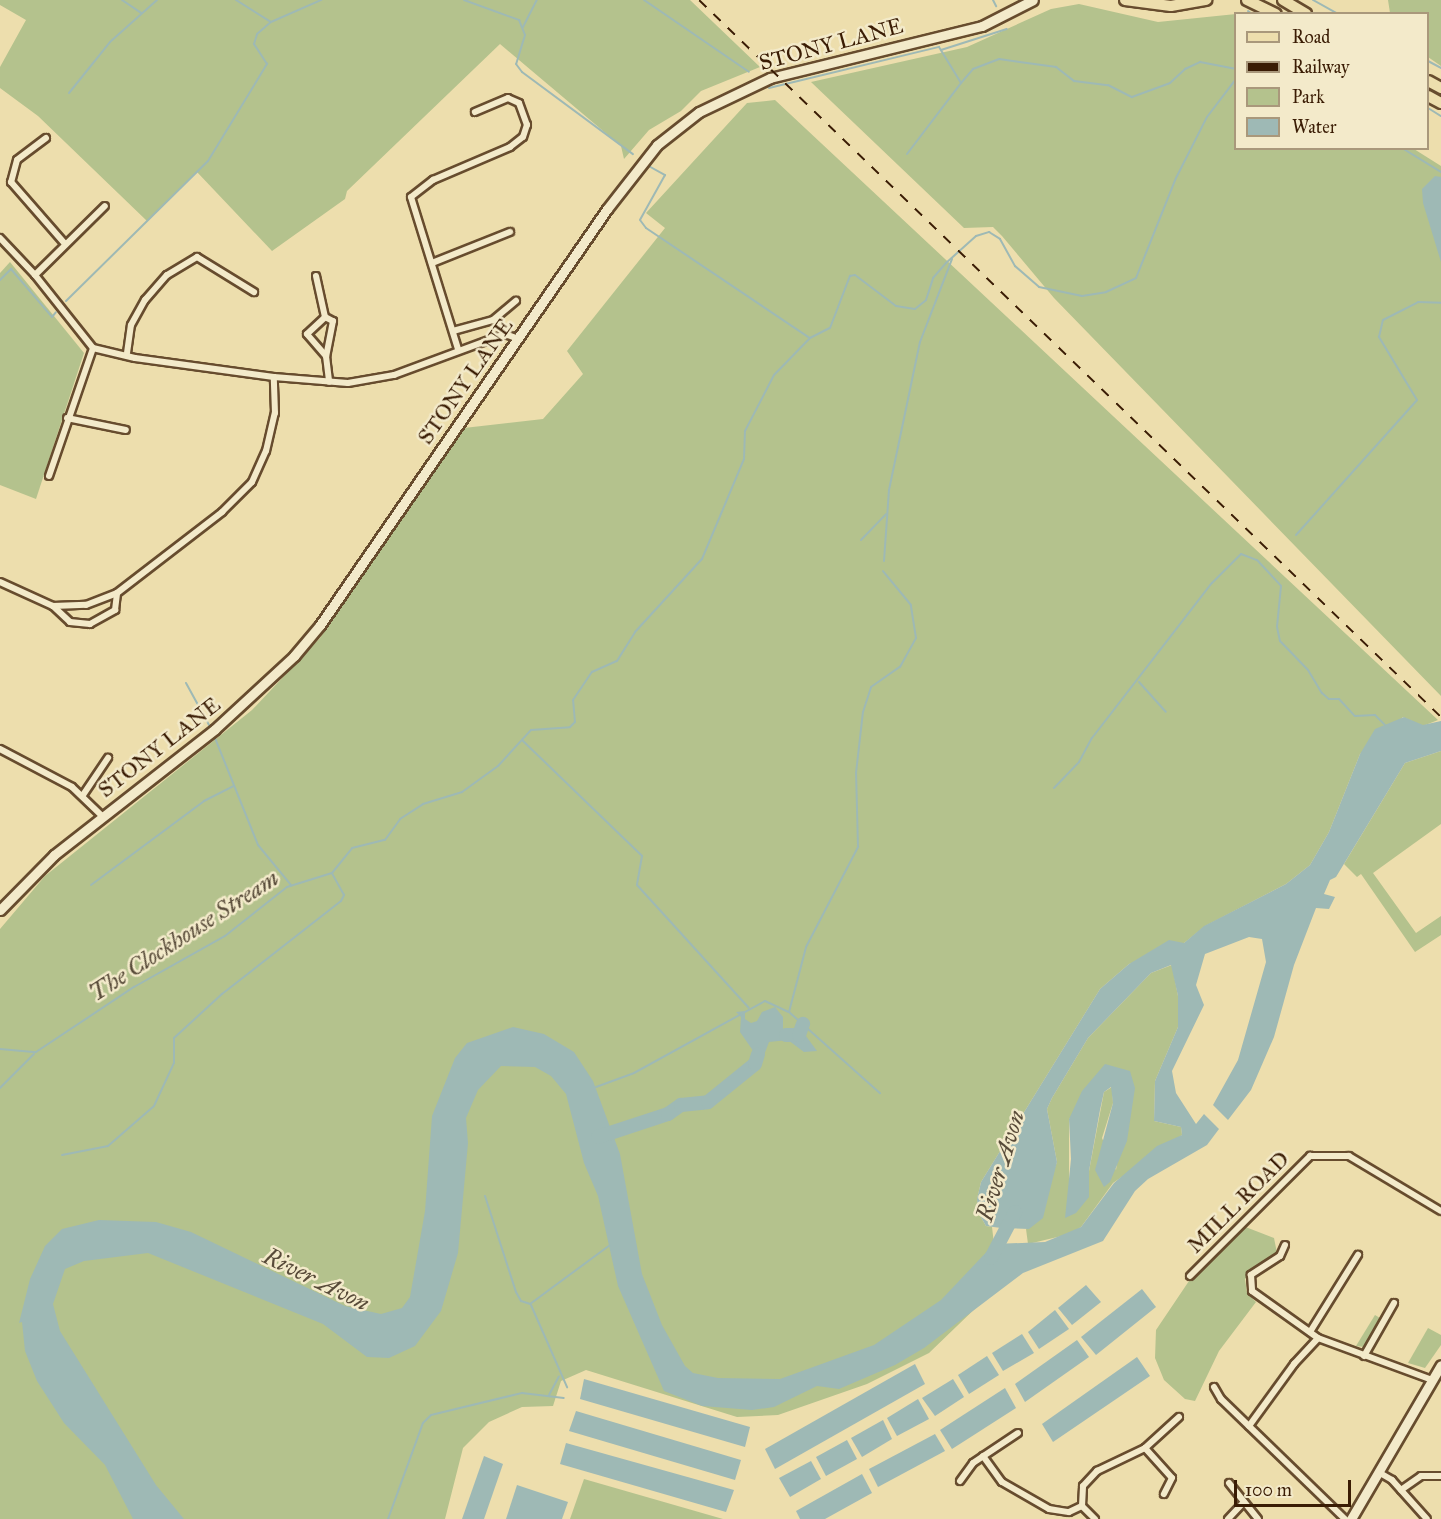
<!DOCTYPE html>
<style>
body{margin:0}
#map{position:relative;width:1441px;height:1519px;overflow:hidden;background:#eddead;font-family:"IM FELL Great Primer",serif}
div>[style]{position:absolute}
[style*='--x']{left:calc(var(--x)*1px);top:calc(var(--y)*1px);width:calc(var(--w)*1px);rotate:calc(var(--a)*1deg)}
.green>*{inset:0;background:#b4c28d}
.water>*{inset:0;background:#9eb9b5}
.stream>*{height:2px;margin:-1px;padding:0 1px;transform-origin:1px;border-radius:1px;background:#9eb9b5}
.river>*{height:14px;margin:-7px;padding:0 7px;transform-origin:7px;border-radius:7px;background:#9eb9b5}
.roads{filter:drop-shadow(2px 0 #674c2e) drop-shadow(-2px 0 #674c2e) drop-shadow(0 2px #674c2e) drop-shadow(0 -2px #674c2e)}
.minor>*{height:6px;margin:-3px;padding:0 3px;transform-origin:3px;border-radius:3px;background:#f3eaca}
.secondary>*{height:9px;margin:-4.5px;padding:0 4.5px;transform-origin:4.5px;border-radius:4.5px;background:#f3eaca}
.primary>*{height:10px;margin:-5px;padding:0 5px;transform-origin:5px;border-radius:5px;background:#eddead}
.rail>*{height:2px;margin-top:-1px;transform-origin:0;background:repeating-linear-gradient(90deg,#3a1c04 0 10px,transparent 0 20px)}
span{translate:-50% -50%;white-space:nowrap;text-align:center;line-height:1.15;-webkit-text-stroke:5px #f3eaca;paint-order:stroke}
.street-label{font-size:22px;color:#3a1c04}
.water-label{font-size:24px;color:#584b39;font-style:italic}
.legend{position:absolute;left:1234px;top:12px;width:195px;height:138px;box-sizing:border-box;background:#f3eaca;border:2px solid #a9987b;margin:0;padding:8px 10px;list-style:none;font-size:18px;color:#3a1c04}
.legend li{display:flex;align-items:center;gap:12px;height:30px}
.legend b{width:30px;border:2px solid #a9987b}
.scale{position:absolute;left:1234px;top:1480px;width:117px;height:27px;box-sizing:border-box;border:3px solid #3a1c04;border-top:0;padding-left:8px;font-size:18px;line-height:21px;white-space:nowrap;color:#3a1c04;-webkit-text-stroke:4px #f3eaca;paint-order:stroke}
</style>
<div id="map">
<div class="green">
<div style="clip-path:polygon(0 0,690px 0,760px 67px,701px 91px,681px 111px,649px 130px,624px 159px,621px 146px,500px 44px,347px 191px,345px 199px,272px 251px,197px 172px,147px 221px,38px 116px,0 88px,0 67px,26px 20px,0 5px)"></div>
<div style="clip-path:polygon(1388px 0,1441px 0,1441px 66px,1428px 57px,1428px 14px,1390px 13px)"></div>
<div style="clip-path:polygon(1079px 4px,1158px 22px,1236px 14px,1236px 148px,1414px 149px,1441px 166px,1441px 696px,1054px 298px,1002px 236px,993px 227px,964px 228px,811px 82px,967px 47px,1051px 9px)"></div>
<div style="clip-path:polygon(775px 100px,1438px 720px,1423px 726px,1403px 717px,1360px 754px,1329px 832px,1310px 865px,1286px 884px,1205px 926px,1184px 943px,1129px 964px,1100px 989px,981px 1182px,977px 1199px,978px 1212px,986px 1226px,992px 1227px,994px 1244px,968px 1274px,985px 1299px,929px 1353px,867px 1384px,778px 1415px,737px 1417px,586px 1370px,561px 1381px,553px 1406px,522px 1407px,489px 1422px,463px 1448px,445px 1519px,0 1519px,0 929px,45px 876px,252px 710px,320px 638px,464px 428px,543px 419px,583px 374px,567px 351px,665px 228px,646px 213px,747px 103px)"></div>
<div style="clip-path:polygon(10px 262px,84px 353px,36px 499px,0 485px,0 273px)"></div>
<div style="clip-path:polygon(1441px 751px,1441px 824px,1373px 873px,1416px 933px,1441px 916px,1441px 935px,1415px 952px,1361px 874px,1357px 877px,1344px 864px,1405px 763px)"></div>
<div style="clip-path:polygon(evenodd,1172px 965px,1178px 996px,1178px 1027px,1155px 1081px,1154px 1121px,1181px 1127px,1182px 1135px,1113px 1183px,1081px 1227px,1070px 1234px,1028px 1244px,1026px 1229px,1035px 1222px,1057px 1162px,1047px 1109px,1052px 1098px,1088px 1038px,1151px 973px,1172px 965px,1130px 1071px,1116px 1170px,1102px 1138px,1113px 1103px,1112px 1087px,1104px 1092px,1089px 1171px,1069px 1183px,1069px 1119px,1130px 1071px)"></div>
<div style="clip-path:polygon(1243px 1226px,1274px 1238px,1277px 1253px,1245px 1279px,1247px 1293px,1256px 1302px,1219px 1351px,1195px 1401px,1185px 1399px,1164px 1380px,1155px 1358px,1156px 1330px,1191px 1278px)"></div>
<div style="clip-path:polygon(1375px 1315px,1380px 1318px,1364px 1347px,1356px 1346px)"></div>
<div style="clip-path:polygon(1428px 1328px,1441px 1335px,1441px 1345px,1425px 1368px,1408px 1363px)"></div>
<div style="clip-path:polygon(584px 1479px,723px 1519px,570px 1519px)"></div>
</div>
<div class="water">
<div style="clip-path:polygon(1435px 176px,1441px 177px,1441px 262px,1423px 203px,1422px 189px)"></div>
<div style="clip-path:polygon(1404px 717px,1423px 725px,1441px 721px,1441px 751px,1405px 763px,1336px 877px,1330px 880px,1324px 894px,1335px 897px,1329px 909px,1316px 908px,1294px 965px,1274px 1037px,1251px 1090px,1228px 1120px,1213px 1105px,1238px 1060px,1266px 962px,1262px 939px,1249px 937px,1205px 954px,1196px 985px,1204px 1005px,1172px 1071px,1176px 1093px,1196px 1124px,1204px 1114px,1219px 1129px,1207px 1145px,1148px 1179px,1135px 1191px,1103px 1241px,1023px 1273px,924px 1348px,895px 1365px,839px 1389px,817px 1386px,774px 1407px,752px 1410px,702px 1406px,664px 1391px,618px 1286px,598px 1196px,584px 1163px,566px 1094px,551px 1076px,535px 1067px,501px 1066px,478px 1090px,466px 1118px,468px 1143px,458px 1253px,441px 1311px,415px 1346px,389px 1358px,367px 1357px,323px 1324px,148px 1253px,84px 1261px,65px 1269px,53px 1304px,60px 1331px,156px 1485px,184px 1519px,133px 1519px,105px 1465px,64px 1423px,37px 1381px,25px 1351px,22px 1322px,19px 1323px,30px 1279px,45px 1246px,62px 1229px,99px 1220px,156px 1222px,191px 1232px,345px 1306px,381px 1314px,402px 1308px,410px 1297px,425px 1211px,432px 1116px,455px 1058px,467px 1043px,513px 1027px,544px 1034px,574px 1052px,593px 1081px,620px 1154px,642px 1274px,662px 1325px,685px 1366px,693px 1373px,718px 1378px,780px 1379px,874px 1345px,941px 1300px,994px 1244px,1045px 1242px,1081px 1227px,1114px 1183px,1157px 1146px,1182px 1135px,1181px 1127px,1154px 1121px,1155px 1081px,1178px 1027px,1178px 996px,1171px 965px,1151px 973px,1088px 1038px,1052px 1098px,1047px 1109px,1057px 1162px,1043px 1218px,1029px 1229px,1001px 1228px,986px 1226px,978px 1212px,977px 1199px,981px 1182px,1100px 989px,1129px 964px,1169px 940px,1184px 943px,1204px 926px,1286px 884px,1310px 865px,1329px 832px,1360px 754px,1375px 729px)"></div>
<div style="clip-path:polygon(775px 1007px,783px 1017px,783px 1030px,803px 1032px,817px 1051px,804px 1052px,788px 1040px,769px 1042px,761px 1063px,750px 1070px,756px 1055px,740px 1032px,741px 1017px,736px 1012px,745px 1011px,745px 1019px,751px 1023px,757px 1021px,762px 1012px)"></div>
<div style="clip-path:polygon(1105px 1064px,1130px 1071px,1135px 1088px,1127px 1141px,1110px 1182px,1104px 1187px,1095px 1170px,1113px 1103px,1111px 1087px,1104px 1092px,1100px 1110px,1089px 1171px,1089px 1197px,1076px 1213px,1065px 1218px,1071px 1159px,1069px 1119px,1082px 1091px)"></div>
<div style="clip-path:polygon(1086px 1285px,1101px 1302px,1072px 1325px,1058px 1308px)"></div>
<div style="clip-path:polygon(1142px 1289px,1156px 1307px,1096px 1355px,1081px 1337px)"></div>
<div style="clip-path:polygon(1055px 1310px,1069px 1329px,1039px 1349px,1028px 1332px)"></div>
<div style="clip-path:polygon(1022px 1334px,1034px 1353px,1003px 1371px,992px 1353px)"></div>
<div style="clip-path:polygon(1077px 1340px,1089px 1357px,1025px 1402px,1015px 1384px)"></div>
<div style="clip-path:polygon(987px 1356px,999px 1375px,969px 1394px,958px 1375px)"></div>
<div style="clip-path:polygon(1137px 1357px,1150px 1376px,1053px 1442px,1042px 1424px)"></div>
<div style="clip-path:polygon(915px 1364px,925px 1384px,775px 1469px,765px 1449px)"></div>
<div style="clip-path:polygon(584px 1379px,750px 1427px,745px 1447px,580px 1399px)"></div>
<div style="clip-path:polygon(953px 1379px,964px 1397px,935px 1416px,922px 1398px)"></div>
<div style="clip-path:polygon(1005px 1388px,1016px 1408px,952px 1449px,940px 1430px)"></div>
<div style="clip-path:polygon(918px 1399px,929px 1419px,897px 1436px,887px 1418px)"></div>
<div style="clip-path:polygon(576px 1411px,741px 1460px,735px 1480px,569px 1431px)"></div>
<div style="clip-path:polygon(883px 1420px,892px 1439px,862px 1457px,851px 1438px)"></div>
<div style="clip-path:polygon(935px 1434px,945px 1451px,878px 1487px,869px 1469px)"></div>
<div style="clip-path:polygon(847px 1440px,857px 1459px,826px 1476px,816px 1457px)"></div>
<div style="clip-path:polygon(566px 1443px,734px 1490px,726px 1512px,560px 1464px)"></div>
<div style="clip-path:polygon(484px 1456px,503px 1464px,484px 1519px,462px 1519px)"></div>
<div style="clip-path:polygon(811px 1461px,821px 1479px,790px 1497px,779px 1478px)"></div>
<div style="clip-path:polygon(862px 1474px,872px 1493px,825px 1519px,800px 1519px,796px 1511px)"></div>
<div style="clip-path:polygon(517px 1485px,568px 1502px,562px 1519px,506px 1519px)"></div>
</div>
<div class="stream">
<div style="--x:122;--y:0;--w:23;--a:34"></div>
<div style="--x:236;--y:0;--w:41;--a:32.2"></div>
<div style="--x:464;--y:0;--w:59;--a:20"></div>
<div style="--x:519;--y:20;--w:16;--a:68"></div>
<div style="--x:525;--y:35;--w:30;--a:107"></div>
<div style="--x:516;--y:64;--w:10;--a:53"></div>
<div style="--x:522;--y:72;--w:138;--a:36.5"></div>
<div style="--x:644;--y:0;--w:127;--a:34.4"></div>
<div style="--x:993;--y:0;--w:7;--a:63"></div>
<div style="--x:1313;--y:0;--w:29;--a:29"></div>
<div style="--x:1248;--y:11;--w:5;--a:37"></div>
<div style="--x:523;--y:27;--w:30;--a:-63"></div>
<div style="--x:941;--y:50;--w:69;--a:-17.7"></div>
<div style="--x:1428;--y:61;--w:15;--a:28"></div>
<div style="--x:769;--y:88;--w:175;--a:-13.6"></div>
<div style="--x:939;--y:47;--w:42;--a:58.6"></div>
<div style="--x:961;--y:83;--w:18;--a:-49"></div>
<div style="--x:973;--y:69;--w:28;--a:-21"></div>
<div style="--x:999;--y:59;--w:58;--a:8"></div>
<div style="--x:1056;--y:67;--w:23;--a:38"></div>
<div style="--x:1074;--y:81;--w:34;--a:7"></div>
<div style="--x:1108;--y:85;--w:27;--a:27"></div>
<div style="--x:1132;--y:97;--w:40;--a:-20.2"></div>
<div style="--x:1170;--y:83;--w:21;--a:-43"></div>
<div style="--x:1185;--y:69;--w:17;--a:-25"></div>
<div style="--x:1200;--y:62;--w:37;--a:11"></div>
<div style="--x:69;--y:93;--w:65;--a:-51.2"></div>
<div style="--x:110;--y:42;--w:63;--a:-41.8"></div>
<div style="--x:1428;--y:108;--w:15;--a:32"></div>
<div style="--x:1402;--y:148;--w:46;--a:31.6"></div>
<div style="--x:907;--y:154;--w:89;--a:-52.7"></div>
<div style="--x:645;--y:164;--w:23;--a:29"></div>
<div style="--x:665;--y:175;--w:51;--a:119.1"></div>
<div style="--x:640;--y:220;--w:10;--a:53"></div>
<div style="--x:646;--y:228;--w:197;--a:33.9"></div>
<div style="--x:0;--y:280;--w:16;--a:-45"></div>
<div style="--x:11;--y:269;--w:63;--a:49.5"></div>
<div style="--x:52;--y:317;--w:6;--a:-51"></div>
<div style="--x:66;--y:301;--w:199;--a:-44.6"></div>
<div style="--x:208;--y:161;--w:114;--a:-58.7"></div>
<div style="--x:267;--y:64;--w:24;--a:-123"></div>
<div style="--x:254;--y:44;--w:10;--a:-73"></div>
<div style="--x:257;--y:34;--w:18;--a:-41"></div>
<div style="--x:271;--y:22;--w:55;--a:-23.7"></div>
<div style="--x:1296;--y:535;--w:181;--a:-48.1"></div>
<div style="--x:1417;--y:400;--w:74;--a:-121.1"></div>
<div style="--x:1379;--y:337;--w:17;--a:-77"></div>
<div style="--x:1383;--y:320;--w:39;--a:-27"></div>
<div style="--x:1418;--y:302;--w:23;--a:2"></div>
<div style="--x:861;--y:540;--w:36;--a:-46"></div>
<div style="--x:884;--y:561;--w:71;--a:-86"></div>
<div style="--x:889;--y:490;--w:151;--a:-78.2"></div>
<div style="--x:920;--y:342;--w:89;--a:-68.9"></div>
<div style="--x:1139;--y:682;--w:40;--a:48"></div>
<div style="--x:186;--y:683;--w:48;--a:61.3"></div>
<div style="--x:215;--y:738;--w:115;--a:68.1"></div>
<div style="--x:258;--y:845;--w:52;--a:50.5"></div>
<div style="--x:522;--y:740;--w:167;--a:44"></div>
<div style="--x:642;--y:856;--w:29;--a:100"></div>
<div style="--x:637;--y:885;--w:166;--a:47.7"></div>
<div style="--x:1054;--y:788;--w:36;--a:-46"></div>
<div style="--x:1079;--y:762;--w:27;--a:-62"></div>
<div style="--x:1092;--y:738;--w:196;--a:-52.3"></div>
<div style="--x:1212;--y:583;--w:41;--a:-45"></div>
<div style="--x:1241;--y:554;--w:17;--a:21"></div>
<div style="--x:1257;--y:560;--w:35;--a:47"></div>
<div style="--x:1281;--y:586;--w:41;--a:95.6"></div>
<div style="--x:1277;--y:627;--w:14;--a:78"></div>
<div style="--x:1280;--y:641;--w:40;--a:46"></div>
<div style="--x:1308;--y:670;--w:27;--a:59"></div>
<div style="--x:1322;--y:693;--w:9;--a:41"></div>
<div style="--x:1329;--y:699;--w:10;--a:0"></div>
<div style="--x:1339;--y:699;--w:23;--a:47"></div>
<div style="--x:1355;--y:716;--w:20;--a:-3"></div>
<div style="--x:1375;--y:715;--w:14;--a:45"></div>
<div style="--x:91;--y:885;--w:141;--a:-36.6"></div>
<div style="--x:204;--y:801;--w:33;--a:-27"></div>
<div style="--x:789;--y:1012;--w:67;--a:-75.3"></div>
<div style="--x:806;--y:947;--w:113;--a:-62.5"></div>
<div style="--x:858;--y:847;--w:74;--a:-91.5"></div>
<div style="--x:856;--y:773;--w:61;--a:-83.5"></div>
<div style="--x:863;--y:712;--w:26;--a:-72"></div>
<div style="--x:871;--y:687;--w:35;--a:-35"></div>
<div style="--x:900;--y:667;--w:33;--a:-61"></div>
<div style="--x:916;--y:638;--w:33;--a:-99"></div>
<div style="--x:911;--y:605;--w:44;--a:-129.5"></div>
<div style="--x:0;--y:1049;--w:36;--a:5"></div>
<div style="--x:36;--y:1052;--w:118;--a:-33.6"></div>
<div style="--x:134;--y:987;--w:104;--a:-29.3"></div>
<div style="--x:225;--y:936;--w:79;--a:-38.3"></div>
<div style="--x:287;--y:887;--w:47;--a:-17.3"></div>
<div style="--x:332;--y:873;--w:32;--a:-51"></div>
<div style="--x:352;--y:848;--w:34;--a:-14"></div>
<div style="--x:385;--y:840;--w:26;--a:-54"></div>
<div style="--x:400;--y:819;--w:27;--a:-33"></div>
<div style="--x:423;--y:804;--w:41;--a:-17.1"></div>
<div style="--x:462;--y:792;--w:44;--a:-35.8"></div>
<div style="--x:498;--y:766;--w:49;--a:-47.5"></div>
<div style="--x:531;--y:730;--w:39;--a:-4"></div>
<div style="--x:570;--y:727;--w:7;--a:-45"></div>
<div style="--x:575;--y:722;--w:22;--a:-95"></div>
<div style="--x:573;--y:700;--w:34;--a:-56"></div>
<div style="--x:592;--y:672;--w:27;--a:-24"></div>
<div style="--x:617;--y:661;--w:34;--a:-58"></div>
<div style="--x:635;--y:632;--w:99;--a:-47.5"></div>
<div style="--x:702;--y:559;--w:108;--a:-67.2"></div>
<div style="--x:744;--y:459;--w:28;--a:-88"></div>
<div style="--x:745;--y:431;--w:63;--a:-62.6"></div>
<div style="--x:774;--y:375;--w:52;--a:-45.8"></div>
<div style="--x:810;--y:338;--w:22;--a:-27"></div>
<div style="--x:830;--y:328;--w:56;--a:-69"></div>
<div style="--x:850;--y:276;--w:5;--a:-11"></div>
<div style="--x:855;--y:275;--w:51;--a:37.1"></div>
<div style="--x:896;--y:306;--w:19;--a:9"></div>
<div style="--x:915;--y:309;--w:14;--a:-39"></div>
<div style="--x:926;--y:300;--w:23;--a:-72"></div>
<div style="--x:933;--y:278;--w:20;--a:-49"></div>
<div style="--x:946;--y:263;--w:40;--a:-42"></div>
<div style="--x:976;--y:236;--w:14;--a:-17"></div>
<div style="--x:989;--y:232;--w:13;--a:32"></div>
<div style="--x:1000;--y:239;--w:31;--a:61"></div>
<div style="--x:1015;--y:266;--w:32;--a:41"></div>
<div style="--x:1039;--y:287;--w:44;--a:11.8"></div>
<div style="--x:1082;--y:296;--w:24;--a:-9"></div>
<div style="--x:1106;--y:292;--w:33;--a:-25"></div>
<div style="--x:1136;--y:278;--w:108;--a:-68.2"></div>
<div style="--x:1176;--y:178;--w:68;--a:-63.1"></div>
<div style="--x:1207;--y:117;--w:48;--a:-52.7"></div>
<div style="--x:596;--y:1087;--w:40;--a:-20.2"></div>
<div style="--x:634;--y:1073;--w:149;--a:-28.8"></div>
<div style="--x:765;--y:1001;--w:26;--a:25"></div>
<div style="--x:789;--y:1012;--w:122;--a:41.7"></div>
<div style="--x:0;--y:1088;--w:48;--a:-45"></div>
<div style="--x:62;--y:1155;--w:47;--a:-11.1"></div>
<div style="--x:108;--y:1146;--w:61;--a:-41"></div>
<div style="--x:154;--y:1106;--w:47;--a:-65.1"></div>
<div style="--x:174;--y:1063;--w:25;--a:-90"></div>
<div style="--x:174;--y:1038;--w:65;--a:-42.5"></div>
<div style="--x:222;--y:994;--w:151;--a:-38"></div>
<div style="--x:341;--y:901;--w:7;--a:-63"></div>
<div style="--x:344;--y:895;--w:25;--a:-119"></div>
<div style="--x:485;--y:1196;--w:101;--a:72.1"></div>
<div style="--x:516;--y:1292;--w:10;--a:61"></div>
<div style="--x:521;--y:1301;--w:9;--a:18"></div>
<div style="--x:530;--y:1304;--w:99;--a:-36.4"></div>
<div style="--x:531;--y:1305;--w:90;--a:66.3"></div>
<div style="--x:549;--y:1395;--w:21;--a:-62"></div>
<div style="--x:388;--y:1519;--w:102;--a:-70"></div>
<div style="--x:423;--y:1423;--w:11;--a:-45"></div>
<div style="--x:431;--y:1415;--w:94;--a:-13.6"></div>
<div style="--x:522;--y:1393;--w:42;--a:6.8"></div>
</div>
<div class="river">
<div style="--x:786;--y:1035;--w:13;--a:0"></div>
<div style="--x:799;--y:1035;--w:12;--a:-70"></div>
<div style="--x:598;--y:1137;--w:74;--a:-18.2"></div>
<div style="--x:668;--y:1114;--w:16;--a:-35"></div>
<div style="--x:681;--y:1105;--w:27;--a:-6"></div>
<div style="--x:708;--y:1102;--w:60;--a:-39"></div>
<div style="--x:755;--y:1064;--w:10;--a:-73"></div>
<div style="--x:991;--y:1258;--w:52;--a:-62.4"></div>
</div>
<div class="roads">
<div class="minor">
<div style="--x:46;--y:138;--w:36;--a:143"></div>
<div style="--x:17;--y:160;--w:23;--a:105"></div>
<div style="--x:11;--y:182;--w:82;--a:48.9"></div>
<div style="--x:0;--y:238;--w:51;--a:46.6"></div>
<div style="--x:35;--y:275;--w:93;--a:51.5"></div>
<div style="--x:93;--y:348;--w:43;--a:13.4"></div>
<div style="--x:135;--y:358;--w:140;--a:7.8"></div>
<div style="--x:274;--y:377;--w:74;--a:4.6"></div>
<div style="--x:348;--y:383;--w:47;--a:-9.9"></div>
<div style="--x:394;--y:375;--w:118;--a:-20.3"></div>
<div style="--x:505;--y:334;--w:15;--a:20"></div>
<div style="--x:432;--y:263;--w:84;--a:-21.7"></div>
<div style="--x:35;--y:275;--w:98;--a:-44.6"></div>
<div style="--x:316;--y:276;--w:42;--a:77.6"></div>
<div style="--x:453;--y:331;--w:41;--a:-15.4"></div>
<div style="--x:493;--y:320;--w:30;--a:-40"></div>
<div style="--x:458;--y:349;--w:159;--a:-107.2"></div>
<div style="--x:411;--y:197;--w:28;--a:-38"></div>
<div style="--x:433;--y:180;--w:84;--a:-23.2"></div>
<div style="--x:510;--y:147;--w:16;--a:-38"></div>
<div style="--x:523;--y:137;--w:13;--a:-72"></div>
<div style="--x:527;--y:125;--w:23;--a:-110"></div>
<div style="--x:519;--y:103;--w:12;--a:-156"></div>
<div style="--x:508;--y:98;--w:36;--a:157"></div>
<div style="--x:127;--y:353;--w:28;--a:-82"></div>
<div style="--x:131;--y:325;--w:29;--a:-61"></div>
<div style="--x:145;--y:300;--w:33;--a:-49"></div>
<div style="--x:167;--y:275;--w:35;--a:-31"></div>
<div style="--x:197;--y:257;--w:67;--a:31.6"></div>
<div style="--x:326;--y:356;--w:29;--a:-131"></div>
<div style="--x:307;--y:334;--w:25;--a:-43"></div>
<div style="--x:325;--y:317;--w:9;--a:27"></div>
<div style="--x:333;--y:321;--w:36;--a:101"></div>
<div style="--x:326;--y:356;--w:26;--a:83"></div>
<div style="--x:67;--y:418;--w:60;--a:11.5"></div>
<div style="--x:49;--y:476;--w:135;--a:-71"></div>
<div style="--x:0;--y:582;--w:58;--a:24.4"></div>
<div style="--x:53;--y:606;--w:33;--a:-2"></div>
<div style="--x:86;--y:605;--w:33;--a:-21"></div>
<div style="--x:117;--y:593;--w:133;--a:-37.6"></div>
<div style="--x:222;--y:512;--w:42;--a:-45"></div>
<div style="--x:252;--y:482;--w:34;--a:-66"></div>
<div style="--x:266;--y:451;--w:39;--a:-77"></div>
<div style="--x:275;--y:413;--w:36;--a:-92"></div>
<div style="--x:53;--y:606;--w:23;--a:43"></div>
<div style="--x:70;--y:622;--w:20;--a:6"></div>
<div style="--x:90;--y:624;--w:29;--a:-29"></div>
<div style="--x:115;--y:610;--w:17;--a:-83"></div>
<div style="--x:0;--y:749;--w:81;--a:27.8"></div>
<div style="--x:72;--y:787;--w:42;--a:44"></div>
<div style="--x:83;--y:795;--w:45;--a:-56"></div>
<div style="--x:1285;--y:1245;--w:12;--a:114"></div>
<div style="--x:1280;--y:1256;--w:35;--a:147"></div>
<div style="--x:1251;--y:1275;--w:16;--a:86"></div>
<div style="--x:1252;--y:1291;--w:81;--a:35.5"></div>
<div style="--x:1318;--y:1338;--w:121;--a:20.2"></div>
<div style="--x:1190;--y:1276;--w:170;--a:-45"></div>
<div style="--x:1310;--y:1156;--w:39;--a:0"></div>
<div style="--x:1349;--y:1156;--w:107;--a:30.9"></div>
<div style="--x:1310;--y:1332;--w:91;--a:-58.1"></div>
<div style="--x:1364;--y:1356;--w:61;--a:-60.5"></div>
<div style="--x:1214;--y:1387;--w:14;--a:60"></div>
<div style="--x:1221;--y:1399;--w:173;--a:44.1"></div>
<div style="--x:1249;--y:1426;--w:77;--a:-54"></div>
<div style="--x:1294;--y:1364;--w:35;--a:-47"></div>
<div style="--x:1145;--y:1448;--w:40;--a:48"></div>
<div style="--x:1172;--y:1478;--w:18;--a:117"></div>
<div style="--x:983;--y:1456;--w:32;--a:54"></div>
<div style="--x:1002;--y:1482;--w:54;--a:29.9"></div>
<div style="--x:1049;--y:1509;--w:20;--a:9"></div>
<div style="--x:1069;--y:1512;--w:14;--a:-25"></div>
<div style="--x:1380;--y:1473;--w:14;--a:30"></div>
<div style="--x:1392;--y:1480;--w:52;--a:48.1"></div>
<div style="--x:960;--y:1481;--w:22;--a:-54"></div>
<div style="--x:973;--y:1463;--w:54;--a:-33.7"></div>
<div style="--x:1229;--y:1483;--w:46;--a:51.1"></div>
<div style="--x:1401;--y:1490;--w:24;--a:-35"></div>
<div style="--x:1421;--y:1476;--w:20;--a:0"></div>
<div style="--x:1095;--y:1519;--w:18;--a:-135"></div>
<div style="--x:1082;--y:1506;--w:20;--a:-87"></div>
<div style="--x:1083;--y:1486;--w:21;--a:-47"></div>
<div style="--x:1097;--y:1471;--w:53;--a:-25.6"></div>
<div style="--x:1145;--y:1448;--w:46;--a:-42.4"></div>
<div style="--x:1228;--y:1519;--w:23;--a:-47"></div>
</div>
<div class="secondary">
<div style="--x:0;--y:910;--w:77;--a:-45.5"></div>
<div style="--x:54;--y:855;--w:204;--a:-38"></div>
<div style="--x:215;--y:729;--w:108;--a:-42.7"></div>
<div style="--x:294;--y:656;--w:40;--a:-50"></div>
<div style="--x:320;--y:625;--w:505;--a:-55.4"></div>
<div style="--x:607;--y:209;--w:81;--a:-52"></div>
<div style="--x:657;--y:145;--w:53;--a:-38.2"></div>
<div style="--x:699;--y:112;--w:79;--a:-25.6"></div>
<div style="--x:770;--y:78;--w:218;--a:-13.8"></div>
<div style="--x:982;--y:26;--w:57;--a:-27"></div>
<div style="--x:1351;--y:1519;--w:178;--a:-59.7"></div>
</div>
<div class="primary">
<div style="--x:1125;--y:0;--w:46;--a:7.4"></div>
<div style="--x:1171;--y:6;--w:36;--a:-10"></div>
<div style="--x:1247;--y:0;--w:32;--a:26"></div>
<div style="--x:1283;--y:0;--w:27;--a:31"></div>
<div style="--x:1428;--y:81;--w:15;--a:28"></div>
<div style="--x:1428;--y:96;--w:15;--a:28"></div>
</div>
</div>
<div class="rail">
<div style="--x:699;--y:0;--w:1032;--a:44.02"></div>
</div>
<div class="street-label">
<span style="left:831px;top:44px;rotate:-15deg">STONY LANE</span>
<span style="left:465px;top:381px;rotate:-55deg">STONY LANE</span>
<span style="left:159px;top:747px;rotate:-38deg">STONY LANE</span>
<span style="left:1238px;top:1202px;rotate:-45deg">MILL ROAD</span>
</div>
<div class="water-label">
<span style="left:184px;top:936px;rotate:-33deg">The Clockhouse Stream</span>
<span style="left:1001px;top:1166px;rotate:-73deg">River Avon</span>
<span style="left:316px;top:1280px;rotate:26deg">River Avon</span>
</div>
<ul class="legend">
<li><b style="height:8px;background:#eddead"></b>Road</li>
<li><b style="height:8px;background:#3a1c04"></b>Railway</li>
<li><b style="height:16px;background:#b4c28d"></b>Park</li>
<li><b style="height:16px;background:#9eb9b5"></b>Water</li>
</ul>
<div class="scale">100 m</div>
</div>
